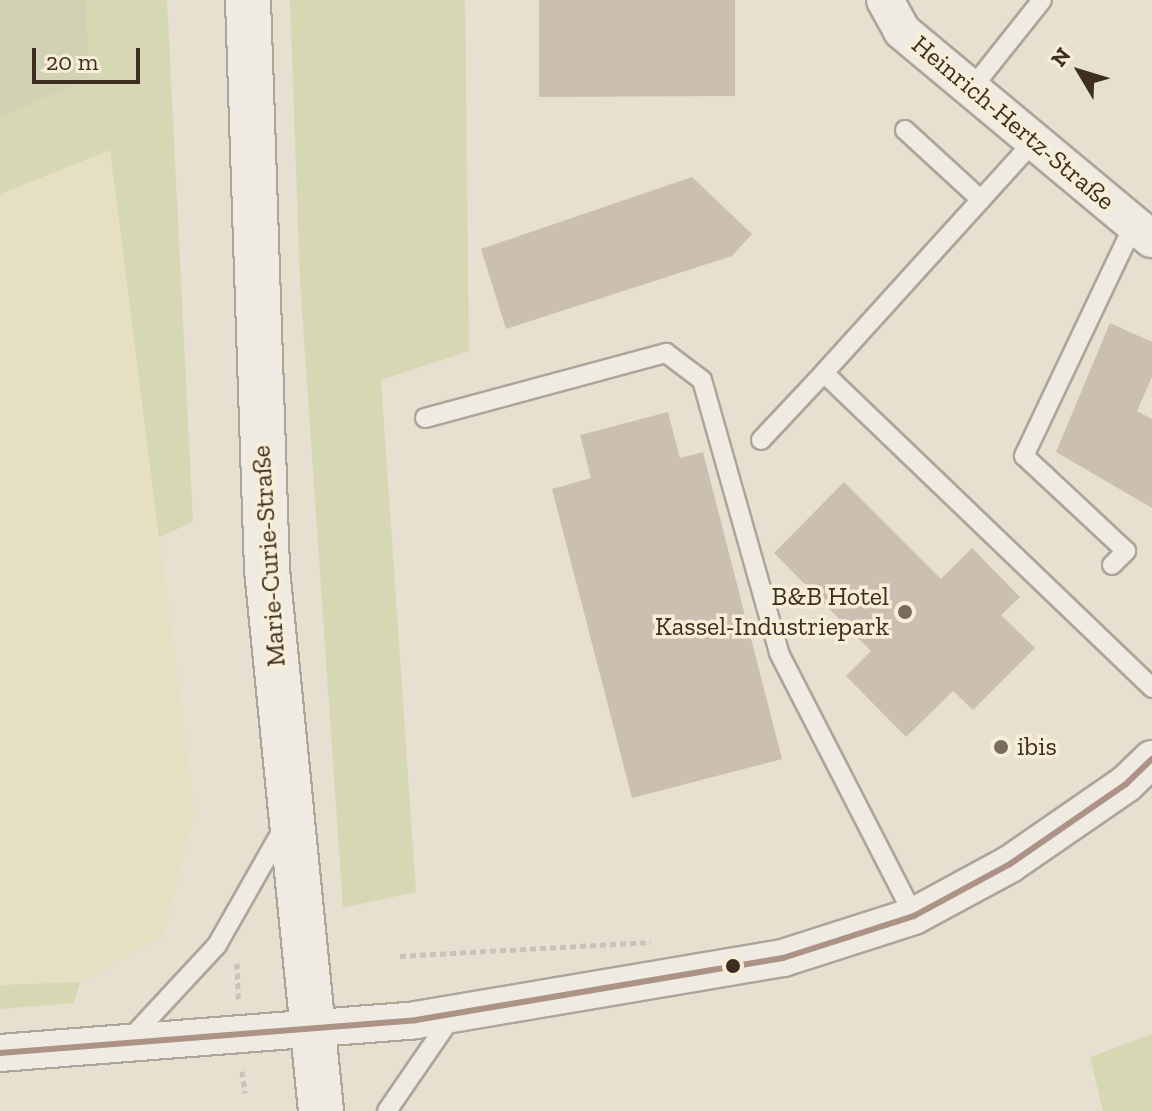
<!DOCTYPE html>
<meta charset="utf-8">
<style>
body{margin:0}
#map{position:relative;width:1152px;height:1111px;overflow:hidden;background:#e7e0d1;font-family:"Zilla Slab",serif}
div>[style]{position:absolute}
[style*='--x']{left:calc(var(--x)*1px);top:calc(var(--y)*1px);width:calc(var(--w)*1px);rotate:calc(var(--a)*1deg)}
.farmland>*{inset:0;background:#e6dfc2}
.green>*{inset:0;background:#d6d7b3}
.cemetery>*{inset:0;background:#d1d1b3}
.building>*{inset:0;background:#cbbfb2}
.path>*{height:5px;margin-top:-2.5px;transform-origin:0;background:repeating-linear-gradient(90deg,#c8c2b9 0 6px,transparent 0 10px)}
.roads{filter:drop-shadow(2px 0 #ada599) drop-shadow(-2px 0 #ada599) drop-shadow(0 2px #ada599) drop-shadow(0 -2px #ada599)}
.service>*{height:18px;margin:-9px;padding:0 9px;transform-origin:9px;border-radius:9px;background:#efebe3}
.minor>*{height:36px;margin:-18px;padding:0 18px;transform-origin:18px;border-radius:18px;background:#efebe3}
.secondary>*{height:44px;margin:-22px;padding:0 22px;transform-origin:22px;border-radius:22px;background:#efebe3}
.bus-1>*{height:6px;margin:-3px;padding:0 3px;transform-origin:3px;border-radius:3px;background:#ad9286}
.dots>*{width:22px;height:22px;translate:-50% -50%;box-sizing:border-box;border:4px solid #f7eed8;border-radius:50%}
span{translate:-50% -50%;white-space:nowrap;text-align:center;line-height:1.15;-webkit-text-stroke:7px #f7eed8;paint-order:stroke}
.street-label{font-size:26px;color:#3d2e20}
.poi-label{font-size:26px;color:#3d2e20}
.right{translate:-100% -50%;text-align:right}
.left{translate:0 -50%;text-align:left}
.north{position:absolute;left:1040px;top:32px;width:80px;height:80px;-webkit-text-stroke:6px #f7eed8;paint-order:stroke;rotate:308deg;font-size:22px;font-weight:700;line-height:32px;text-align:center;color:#3d2e20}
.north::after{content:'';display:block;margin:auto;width:28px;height:36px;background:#3d2e20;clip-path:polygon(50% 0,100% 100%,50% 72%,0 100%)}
.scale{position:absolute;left:32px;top:48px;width:108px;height:36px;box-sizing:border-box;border:4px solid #3d2e20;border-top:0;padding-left:10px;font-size:24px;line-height:28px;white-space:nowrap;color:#3d2e20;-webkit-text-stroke:6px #f7eed8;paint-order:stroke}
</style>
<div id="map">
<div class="farmland">
<div style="clip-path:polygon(110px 149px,195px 813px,162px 937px,80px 982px,0 985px,0 194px)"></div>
</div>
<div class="green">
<div style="clip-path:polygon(86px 0,167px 0,193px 522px,159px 537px,110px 150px,0 194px,0 119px,90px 76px)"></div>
<div style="clip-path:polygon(290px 0,465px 0,469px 351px,381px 380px,416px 892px,343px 908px,300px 281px)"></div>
<div style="clip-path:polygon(80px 982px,74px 1003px,0 1009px,0 985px)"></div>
<div style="clip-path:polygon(1152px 1034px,1152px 1111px,1103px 1111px,1090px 1057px)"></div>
</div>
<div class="cemetery">
<div style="clip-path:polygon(0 0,86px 0,90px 76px,0 119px)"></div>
</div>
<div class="building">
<div style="clip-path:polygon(539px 0,735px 0,735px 96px,539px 97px)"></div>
<div style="clip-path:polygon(692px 177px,752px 234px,732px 256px,506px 329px,481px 249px)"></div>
<div style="clip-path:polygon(1110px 323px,1152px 342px,1152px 377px,1137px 411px,1152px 419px,1152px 508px,1056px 452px)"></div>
<div style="clip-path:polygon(668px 412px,680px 458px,703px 452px,782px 759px,632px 798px,552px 489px,591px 478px,580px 435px)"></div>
<div style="clip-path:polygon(844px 482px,941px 579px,972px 548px,1020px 597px,1001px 615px,1035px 648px,973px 710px,953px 691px,906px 737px,846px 676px,871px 651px,774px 553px)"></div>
</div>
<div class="path">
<div style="--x:400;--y:956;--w:251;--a:-3.2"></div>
<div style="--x:237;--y:963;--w:38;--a:88"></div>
<div style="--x:242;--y:1071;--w:22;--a:82"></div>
</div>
<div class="roads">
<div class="service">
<div style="--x:972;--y:88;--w:112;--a:-51.5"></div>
<div style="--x:905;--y:130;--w:103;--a:42.6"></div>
<div style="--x:1035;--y:140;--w:314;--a:132.2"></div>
<div style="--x:824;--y:373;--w:455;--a:43.8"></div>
<div style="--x:425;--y:418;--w:250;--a:-15.1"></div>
<div style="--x:666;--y:353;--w:45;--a:36.9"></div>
<div style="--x:702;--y:380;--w:284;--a:74.2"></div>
<div style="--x:779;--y:653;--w:296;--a:62.8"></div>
<div style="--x:761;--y:440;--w:92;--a:-46.8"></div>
<div style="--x:1112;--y:565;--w:20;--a:-45"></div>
<div style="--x:1126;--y:551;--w:139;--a:-137"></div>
<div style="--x:1024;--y:456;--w:257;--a:-64.6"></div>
<div style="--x:127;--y:1042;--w:132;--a:-47.1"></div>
<div style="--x:217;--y:945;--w:133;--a:-60.4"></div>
<div style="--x:387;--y:1111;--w:116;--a:-55.5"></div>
</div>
<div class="minor">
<div style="--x:885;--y:0;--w:35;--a:61"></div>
<div style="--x:902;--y:31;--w:325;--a:39.8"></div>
<div style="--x:0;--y:1053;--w:417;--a:-4.5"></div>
<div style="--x:416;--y:1020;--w:372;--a:-9.6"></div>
<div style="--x:783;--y:958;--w:138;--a:-17.8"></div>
<div style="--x:914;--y:916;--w:109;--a:-28.4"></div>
<div style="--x:1010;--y:864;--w:141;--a:-34.6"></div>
<div style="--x:1126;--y:784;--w:36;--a:-44"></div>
</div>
<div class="secondary">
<div style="--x:248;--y:0;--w:570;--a:88.09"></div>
<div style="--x:267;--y:570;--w:544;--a:84.3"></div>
</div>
</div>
<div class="bus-1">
<div style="--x:0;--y:1053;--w:417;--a:-4.5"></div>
<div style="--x:416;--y:1020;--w:372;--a:-9.6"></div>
<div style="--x:783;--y:958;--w:138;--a:-17.8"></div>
<div style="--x:914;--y:916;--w:109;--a:-28.4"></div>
<div style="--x:1010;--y:864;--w:141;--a:-34.6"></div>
<div style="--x:1126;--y:784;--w:36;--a:-44"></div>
</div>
<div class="dots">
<div style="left:905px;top:612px;background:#786c5e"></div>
<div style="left:1001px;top:747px;background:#786c5e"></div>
<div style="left:733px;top:966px;background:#3d2e20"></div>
</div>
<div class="street-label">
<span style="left:1013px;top:123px;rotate:40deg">Heinrich-Hertz-Straße</span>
<span style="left:269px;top:556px;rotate:-94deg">Marie-Curie-Straße</span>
</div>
<div class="poi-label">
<span class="right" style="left:889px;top:612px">B&amp;B Hotel<br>Kassel-Industriepark</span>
<span class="left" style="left:1017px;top:747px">ibis</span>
</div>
<div class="north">N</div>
<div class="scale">20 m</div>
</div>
